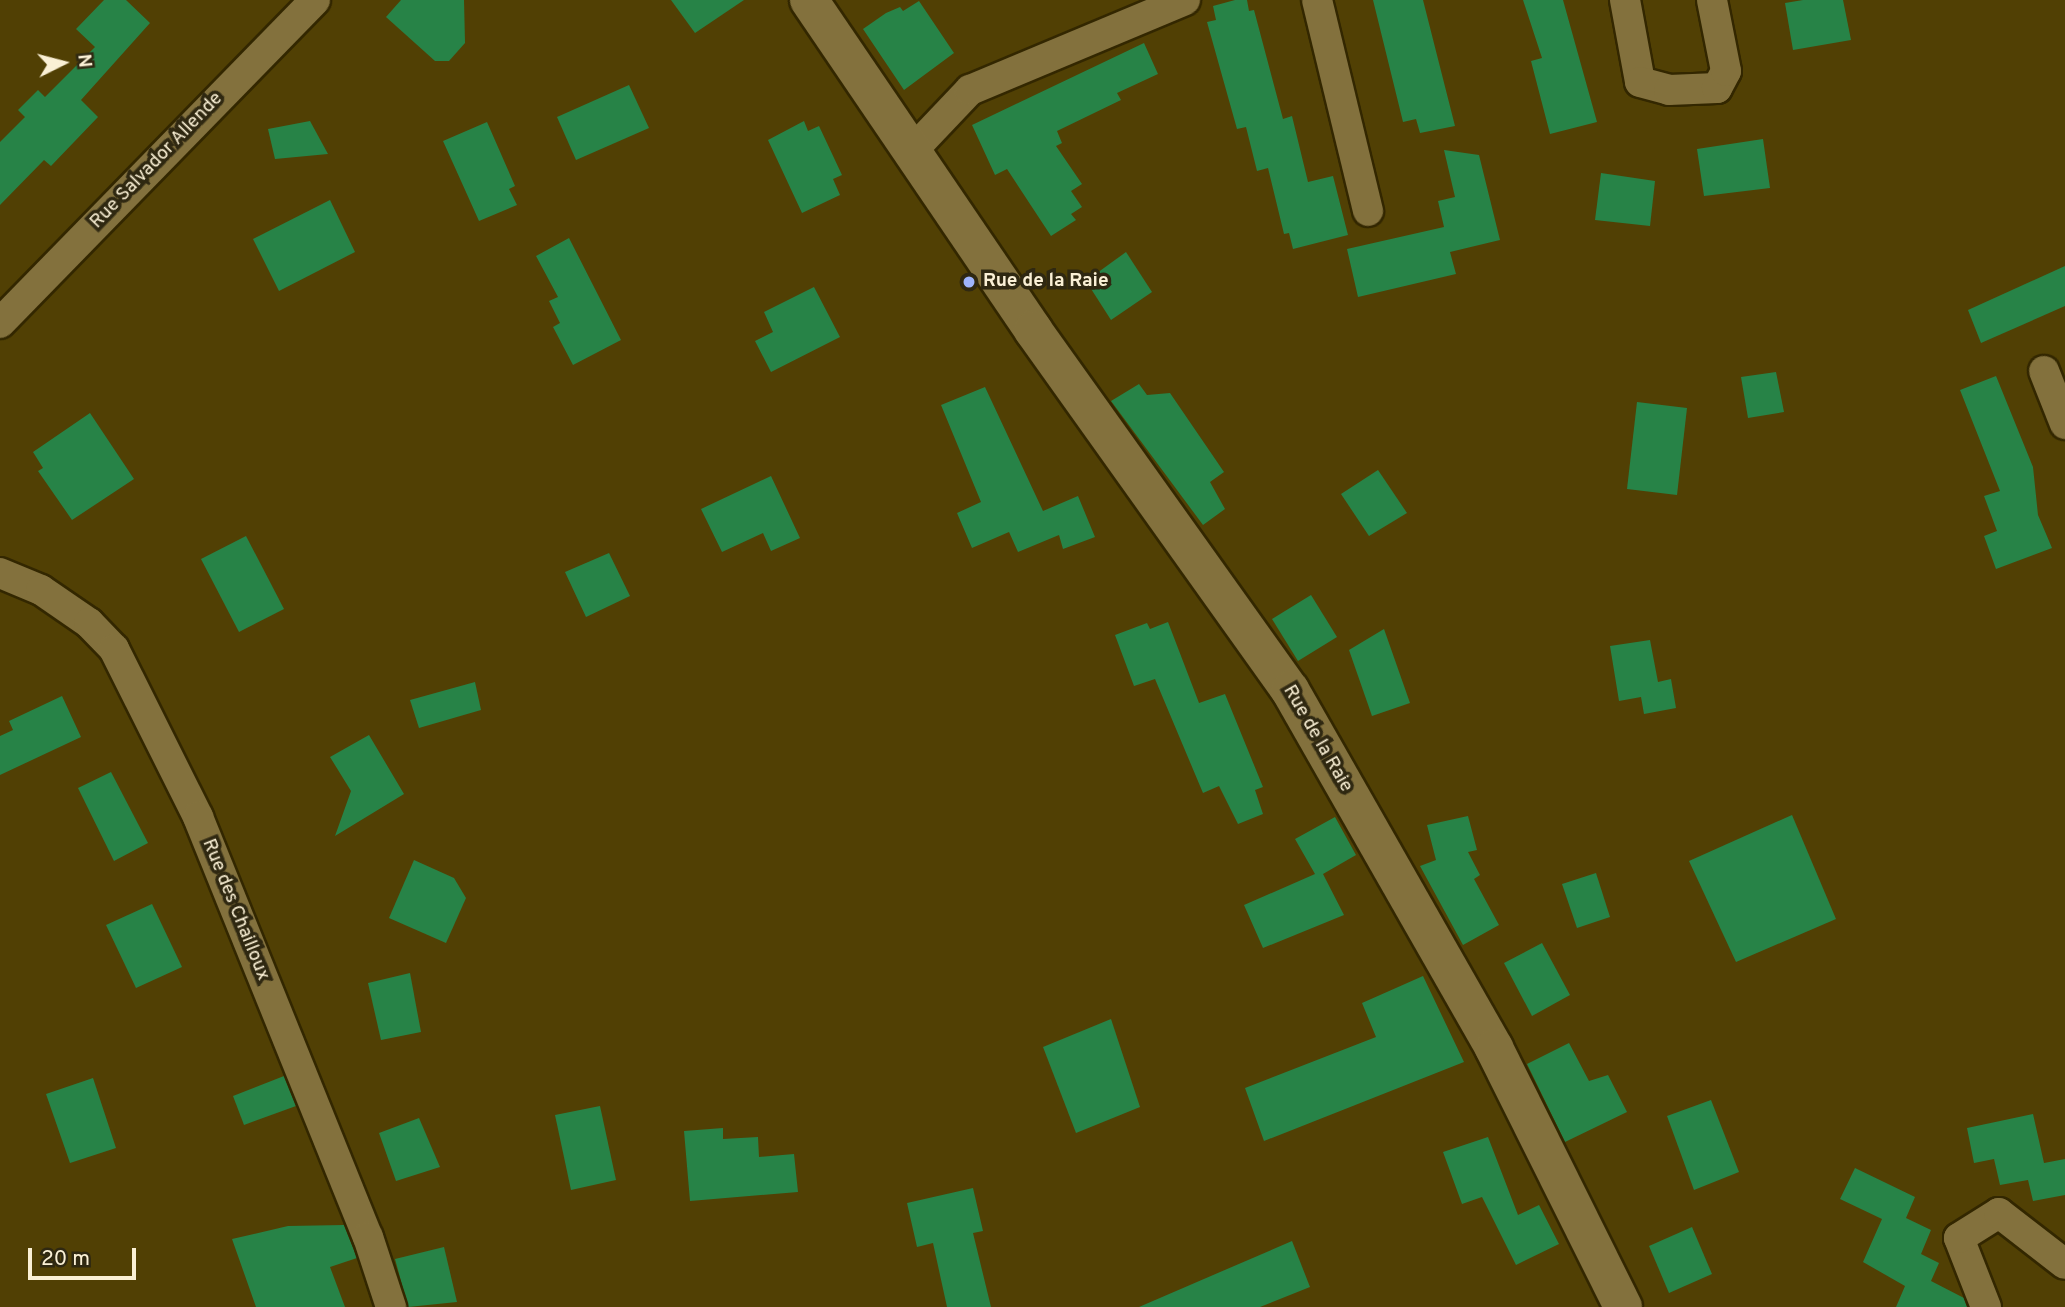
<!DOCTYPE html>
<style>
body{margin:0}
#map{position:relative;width:2065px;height:1307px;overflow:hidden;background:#514004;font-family:Overpass,sans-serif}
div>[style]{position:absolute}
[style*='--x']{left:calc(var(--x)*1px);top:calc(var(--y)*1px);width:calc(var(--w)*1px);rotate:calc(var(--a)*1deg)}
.building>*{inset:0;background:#278347}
.roads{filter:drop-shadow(2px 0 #332700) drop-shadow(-2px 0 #332700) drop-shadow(0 2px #332700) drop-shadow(0 -2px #332700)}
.minor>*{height:30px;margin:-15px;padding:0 15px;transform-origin:15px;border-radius:15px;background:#83713d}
.tertiary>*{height:38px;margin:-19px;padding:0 19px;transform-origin:19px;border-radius:19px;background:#83713d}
.dots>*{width:19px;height:19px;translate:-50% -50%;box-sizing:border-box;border:4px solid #2f2811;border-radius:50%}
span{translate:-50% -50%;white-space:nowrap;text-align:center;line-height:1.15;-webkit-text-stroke:7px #2f2811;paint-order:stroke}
.street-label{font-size:19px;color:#faf0d5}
.poi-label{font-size:19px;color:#faf0d5;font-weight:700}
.left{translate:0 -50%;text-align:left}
.north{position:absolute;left:28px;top:28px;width:70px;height:70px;-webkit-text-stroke:5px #2f2811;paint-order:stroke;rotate:84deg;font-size:19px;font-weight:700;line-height:28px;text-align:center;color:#faf0d5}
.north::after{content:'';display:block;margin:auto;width:24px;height:32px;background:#faf0d5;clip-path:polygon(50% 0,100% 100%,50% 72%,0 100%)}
.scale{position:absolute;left:28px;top:1248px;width:108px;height:32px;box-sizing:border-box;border:4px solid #faf0d5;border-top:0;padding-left:9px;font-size:21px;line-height:24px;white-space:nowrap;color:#faf0d5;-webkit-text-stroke:5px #2f2811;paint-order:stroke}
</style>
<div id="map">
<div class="building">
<div style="clip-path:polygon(104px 0,126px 0,150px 23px,81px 100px,98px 117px,51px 166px,44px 160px,0 205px,0 142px,25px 117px,18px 110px,38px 90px,45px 97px,95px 47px,76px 29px)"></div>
<div style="clip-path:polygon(401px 0,464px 0,465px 43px,449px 61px,435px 61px,386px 17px)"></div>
<div style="clip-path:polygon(671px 0,744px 0,695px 33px)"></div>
<div style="clip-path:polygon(1235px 0,1247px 0,1249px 11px,1254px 10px,1283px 119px,1292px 116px,1308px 182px,1333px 176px,1348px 235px,1293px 249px,1289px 233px,1284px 234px,1268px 168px,1257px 171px,1246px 127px,1237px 129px,1207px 22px,1216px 20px,1213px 6px)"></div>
<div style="clip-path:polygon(1373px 0,1423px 0,1455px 126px,1420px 133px,1416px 119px,1403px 122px)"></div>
<div style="clip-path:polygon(1523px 0,1563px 0,1597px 122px,1550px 134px,1531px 61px,1542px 58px)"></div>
<div style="clip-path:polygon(1803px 0,1843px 0,1851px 40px,1793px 50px,1785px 3px)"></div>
<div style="clip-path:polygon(919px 1px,954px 53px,904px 90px,863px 29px,886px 13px,900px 7px,903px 11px)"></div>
<div style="clip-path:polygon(1144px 43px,1158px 74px,1117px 93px,1121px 100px,1057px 131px,1062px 143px,1056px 146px,1082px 184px,1071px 191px,1082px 207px,1071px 214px,1076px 220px,1051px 236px,1007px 169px,995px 175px,972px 125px)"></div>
<div style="clip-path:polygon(629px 85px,649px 128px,576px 160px,557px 117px)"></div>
<div style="clip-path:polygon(310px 121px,328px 154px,275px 159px,268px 129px)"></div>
<div style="clip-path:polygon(804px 121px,808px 131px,819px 126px,842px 175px,833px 179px,840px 195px,802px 213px,768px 140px)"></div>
<div style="clip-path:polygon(487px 122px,515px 186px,509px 189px,517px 205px,479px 221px,443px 141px)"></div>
<div style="clip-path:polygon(1763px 139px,1770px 188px,1704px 196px,1697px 149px)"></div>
<div style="clip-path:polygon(1444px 150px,1479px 155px,1500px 240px,1450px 252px,1456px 274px,1358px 297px,1347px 249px,1444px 227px,1438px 201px,1455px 197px)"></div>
<div style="clip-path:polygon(1601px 173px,1655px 181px,1650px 226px,1595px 220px)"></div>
<div style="clip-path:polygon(330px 200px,355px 252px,279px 291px,253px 239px)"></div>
<div style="clip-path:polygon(569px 238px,621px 340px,573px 365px,553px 327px,560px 323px,549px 301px,558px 297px,536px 256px)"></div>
<div style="clip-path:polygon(1126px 252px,1152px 292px,1111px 320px,1086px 281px)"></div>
<div style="clip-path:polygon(2065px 266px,2065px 306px,1981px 343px,1968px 310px)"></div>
<div style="clip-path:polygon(814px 287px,840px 337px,771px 372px,755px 341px,773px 332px,764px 312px)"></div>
<div style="clip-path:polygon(1776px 372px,1784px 412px,1748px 418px,1741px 377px)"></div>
<div style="clip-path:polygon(1996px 376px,2033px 467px,2038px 515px,2052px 548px,1996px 569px,1984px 536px,1997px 531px,1984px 496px,2000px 491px,1960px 390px)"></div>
<div style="clip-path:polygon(1139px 384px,1147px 395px,1170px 393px,1224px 472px,1210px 482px,1225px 509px,1203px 525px,1111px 401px)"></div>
<div style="clip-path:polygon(985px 387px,1043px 511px,1078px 496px,1095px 537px,1063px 549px,1059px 535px,1018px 552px,1009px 532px,972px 548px,957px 513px,981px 502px,941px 405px)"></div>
<div style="clip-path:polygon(1637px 402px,1687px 408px,1677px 495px,1627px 489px)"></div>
<div style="clip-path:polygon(90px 413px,134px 479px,72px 520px,38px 471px,43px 468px,33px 452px)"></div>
<div style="clip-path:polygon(1378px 470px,1407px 513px,1369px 536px,1341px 494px)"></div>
<div style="clip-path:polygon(771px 476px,800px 538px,771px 551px,763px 533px,722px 552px,701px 509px)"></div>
<div style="clip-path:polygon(246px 536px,284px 609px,239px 632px,201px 559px)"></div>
<div style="clip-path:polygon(609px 553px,630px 596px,586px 617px,565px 572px)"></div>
<div style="clip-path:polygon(1311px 595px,1337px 637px,1298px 661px,1272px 619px)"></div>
<div style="clip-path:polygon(1168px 622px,1199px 703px,1225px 694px,1263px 787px,1255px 790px,1263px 814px,1238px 824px,1219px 786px,1203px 793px,1155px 679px,1134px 686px,1115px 635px,1147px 623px,1150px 629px)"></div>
<div style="clip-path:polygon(1384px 629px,1410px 703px,1372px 716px,1349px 650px)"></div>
<div style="clip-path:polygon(1650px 640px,1658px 682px,1671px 679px,1676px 708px,1644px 714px,1641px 697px,1619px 701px,1610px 646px)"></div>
<div style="clip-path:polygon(475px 682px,481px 710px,419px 728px,410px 700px)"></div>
<div style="clip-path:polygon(62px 696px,81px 737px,0 775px,0 736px,13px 730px,9px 721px)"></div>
<div style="clip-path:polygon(369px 735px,404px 794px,335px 836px,351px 791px,330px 757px)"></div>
<div style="clip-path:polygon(111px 772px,148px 843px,114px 861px,78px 788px)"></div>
<div style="clip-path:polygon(1792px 815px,1836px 919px,1736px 962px,1689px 861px)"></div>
<div style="clip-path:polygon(1468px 816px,1477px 850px,1468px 852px,1480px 875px,1474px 879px,1499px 925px,1463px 945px,1420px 866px,1436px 860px,1427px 825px)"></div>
<div style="clip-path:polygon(1335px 817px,1356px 855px,1323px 874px,1344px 915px,1263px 948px,1244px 905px,1315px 874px,1295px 839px)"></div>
<div style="clip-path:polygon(414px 860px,454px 878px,466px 898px,446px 943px,389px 918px)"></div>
<div style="clip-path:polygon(1596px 873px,1610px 917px,1577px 928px,1562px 884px)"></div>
<div style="clip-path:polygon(152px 904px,182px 967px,136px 988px,106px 925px)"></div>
<div style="clip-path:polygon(1542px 943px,1570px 995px,1532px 1016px,1504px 963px)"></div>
<div style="clip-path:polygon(410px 973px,421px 1032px,381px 1040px,368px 983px)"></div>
<div style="clip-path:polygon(1423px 976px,1464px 1062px,1264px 1141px,1245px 1088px,1376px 1037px,1362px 1003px)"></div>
<div style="clip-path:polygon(1111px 1019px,1140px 1107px,1076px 1133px,1043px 1047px)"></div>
<div style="clip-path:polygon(1569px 1043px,1589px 1081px,1608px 1075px,1627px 1112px,1565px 1142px,1527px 1064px)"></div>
<div style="clip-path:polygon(284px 1076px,296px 1106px,244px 1125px,233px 1096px)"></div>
<div style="clip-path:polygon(93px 1078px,116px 1148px,70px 1163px,46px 1094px)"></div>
<div style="clip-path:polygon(1711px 1100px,1739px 1172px,1694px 1190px,1667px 1116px)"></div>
<div style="clip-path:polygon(600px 1106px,616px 1180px,571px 1190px,555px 1115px)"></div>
<div style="clip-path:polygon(2033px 1114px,2044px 1163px,2065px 1159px,2065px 1195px,2033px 1201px,2028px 1180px,2000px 1185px,1994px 1159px,1974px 1163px,1967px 1128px)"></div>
<div style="clip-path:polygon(419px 1118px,440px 1167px,396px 1181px,379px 1133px)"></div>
<div style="clip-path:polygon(723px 1128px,723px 1139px,758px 1137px,759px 1157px,794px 1154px,798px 1192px,690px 1201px,684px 1131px)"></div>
<div style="clip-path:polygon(1488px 1137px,1518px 1215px,1539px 1205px,1559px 1244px,1516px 1265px,1482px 1197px,1462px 1204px,1443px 1152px)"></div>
<div style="clip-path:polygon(1855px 1168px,1915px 1197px,1906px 1218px,1931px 1230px,1921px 1254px,1939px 1263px,1931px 1281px,1964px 1298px,1967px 1307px,1896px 1307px,1905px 1286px,1863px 1262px,1882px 1219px,1840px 1199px)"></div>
<div style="clip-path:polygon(973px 1188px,983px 1231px,973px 1233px,991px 1307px,947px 1307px,933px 1243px,917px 1247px,907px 1203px)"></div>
<div style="clip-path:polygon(344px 1225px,357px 1258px,330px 1267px,345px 1307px,256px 1307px,232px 1239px,288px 1226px)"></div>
<div style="clip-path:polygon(1692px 1227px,1712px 1274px,1669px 1293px,1649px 1246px)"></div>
<div style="clip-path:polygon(1292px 1241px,1310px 1287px,1260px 1307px,1139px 1307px)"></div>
<div style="clip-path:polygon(444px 1247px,457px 1302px,408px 1307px,395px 1259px)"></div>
</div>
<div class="roads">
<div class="minor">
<div style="--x:1317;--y:0;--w:217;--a:76.4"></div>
<div style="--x:1625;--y:0;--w:83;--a:79.6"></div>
<div style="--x:1640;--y:82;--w:30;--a:15"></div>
<div style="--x:1669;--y:90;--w:48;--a:-2.4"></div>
<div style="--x:1717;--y:88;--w:19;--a:-62"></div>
<div style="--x:1726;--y:71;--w:72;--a:-101.2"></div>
<div style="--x:913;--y:150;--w:83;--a:-46.5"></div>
<div style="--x:970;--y:90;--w:233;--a:-22.7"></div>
<div style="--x:0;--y:323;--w:451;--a:-45.7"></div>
<div style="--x:2044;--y:371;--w:57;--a:68.4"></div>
<div style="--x:0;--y:573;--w:44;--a:22.5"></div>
<div style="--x:41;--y:590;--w:58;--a:34.5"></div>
<div style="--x:89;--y:623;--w:36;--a:46"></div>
<div style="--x:114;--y:649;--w:188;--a:63.4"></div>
<div style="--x:198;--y:817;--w:453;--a:68"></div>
<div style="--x:368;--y:1237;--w:74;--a:71.8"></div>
<div style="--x:1986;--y:1307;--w:74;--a:-111.4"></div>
<div style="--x:1959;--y:1238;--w:47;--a:-32"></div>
<div style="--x:1999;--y:1213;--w:83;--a:37.7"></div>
</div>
<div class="tertiary">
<div style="--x:809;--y:0;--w:399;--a:55.8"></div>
<div style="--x:1033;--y:330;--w:442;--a:54.5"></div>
<div style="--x:1290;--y:690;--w:412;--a:60.3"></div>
<div style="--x:1494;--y:1048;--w:289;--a:63.5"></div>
</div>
</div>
<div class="dots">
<div style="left:969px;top:282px;background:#9eb4fd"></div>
</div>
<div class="street-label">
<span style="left:157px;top:161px;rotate:-46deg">Rue Salvador Allende</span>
<span style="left:1317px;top:739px;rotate:60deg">Rue de la Raie</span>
<span style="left:235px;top:910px;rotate:68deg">Rue des Chailloux</span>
</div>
<div class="poi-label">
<span class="left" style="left:983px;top:282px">Rue de la Raie</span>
</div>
<div class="north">N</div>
<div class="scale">20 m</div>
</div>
